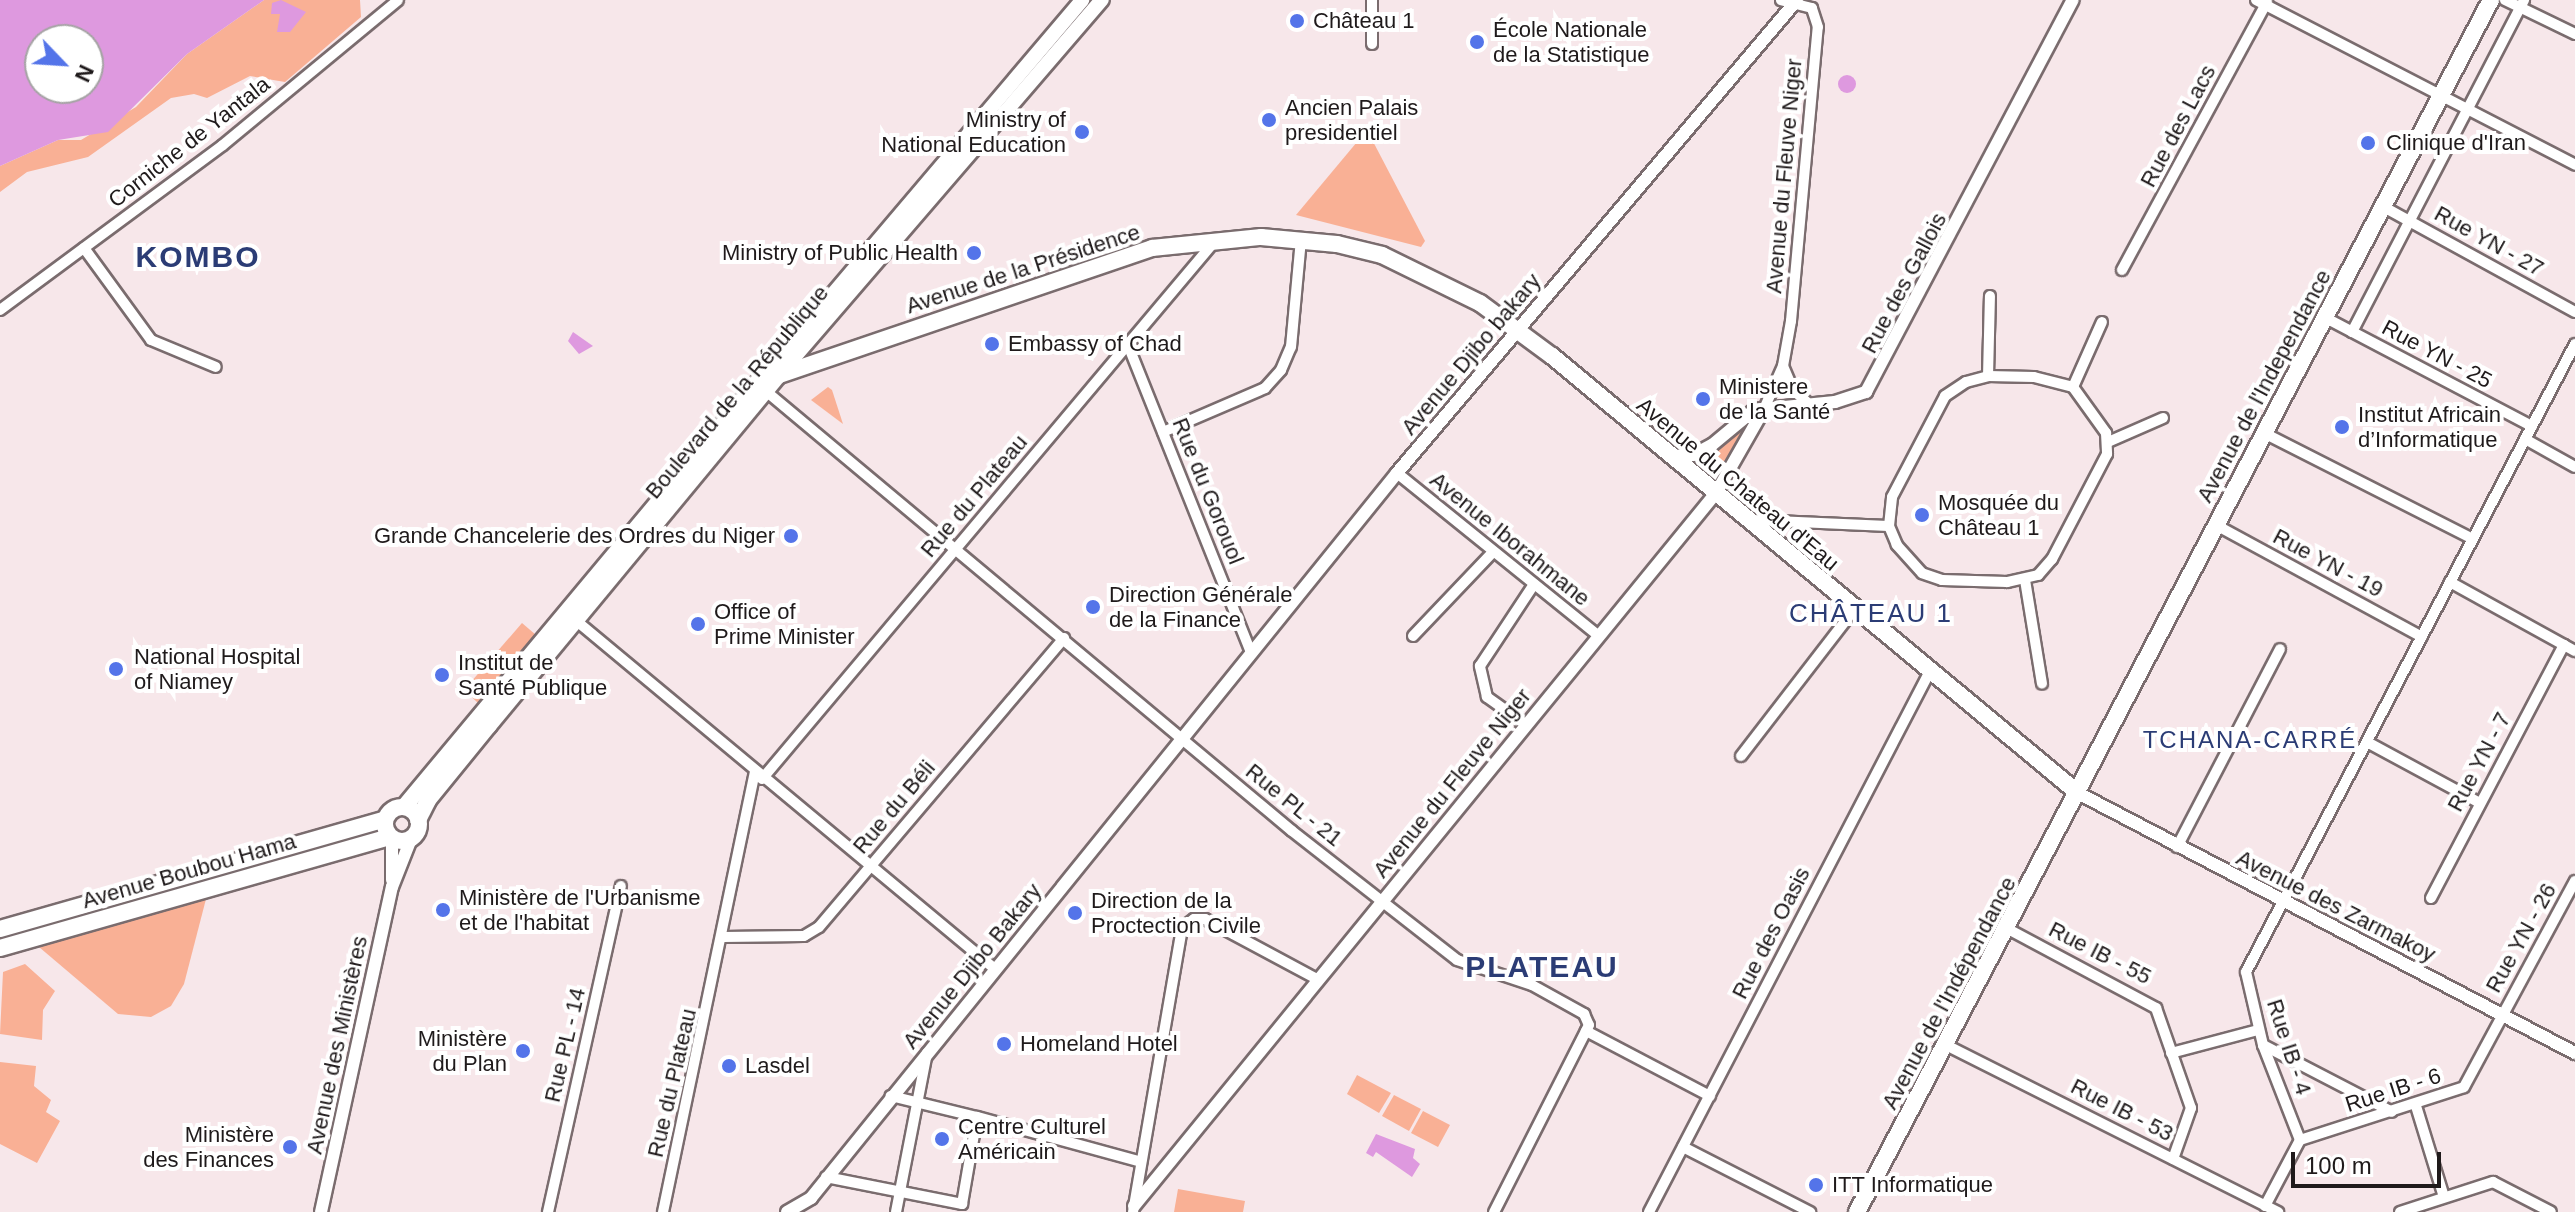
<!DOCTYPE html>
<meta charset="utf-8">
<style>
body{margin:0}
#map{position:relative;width:2575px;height:1212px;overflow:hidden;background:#f7e7ea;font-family:Arial,sans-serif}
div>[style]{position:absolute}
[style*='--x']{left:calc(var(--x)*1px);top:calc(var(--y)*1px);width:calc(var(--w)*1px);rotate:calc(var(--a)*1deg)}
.green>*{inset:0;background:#f9b095}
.water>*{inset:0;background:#de99df}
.round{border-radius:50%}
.roads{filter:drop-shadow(2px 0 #7a6c6e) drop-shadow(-2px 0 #7a6c6e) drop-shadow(0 2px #7a6c6e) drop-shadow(0 -2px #7a6c6e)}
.minor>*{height:10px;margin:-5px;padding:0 5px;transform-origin:5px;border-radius:5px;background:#fff}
.tertiary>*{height:12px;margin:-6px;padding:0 6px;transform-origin:6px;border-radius:6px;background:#fff}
.secondary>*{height:14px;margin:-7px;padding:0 7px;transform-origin:7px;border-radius:7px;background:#fff}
.primary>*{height:16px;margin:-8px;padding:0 8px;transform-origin:8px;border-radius:8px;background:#fff}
.primary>.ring{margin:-8px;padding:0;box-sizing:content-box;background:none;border:16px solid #fff;border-radius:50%}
.trunk>*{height:16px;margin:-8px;padding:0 8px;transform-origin:8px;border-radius:8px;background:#fff}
.dots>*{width:22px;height:22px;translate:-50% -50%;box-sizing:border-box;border:4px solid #fff;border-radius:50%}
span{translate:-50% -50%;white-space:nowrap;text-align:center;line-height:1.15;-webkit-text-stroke:8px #fff;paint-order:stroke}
.poi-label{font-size:22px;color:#1f1a1b}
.left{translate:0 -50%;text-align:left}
.right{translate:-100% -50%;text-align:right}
.street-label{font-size:22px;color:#1f1a1b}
.neighbourhood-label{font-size:24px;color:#2b3c75;letter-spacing:2px}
.quarter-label{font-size:26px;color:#2b3c75;letter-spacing:2px}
.district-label{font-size:30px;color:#2b3c75;font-weight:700;letter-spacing:2px}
.north{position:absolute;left:24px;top:24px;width:80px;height:80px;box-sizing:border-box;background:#fff;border:2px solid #a5a3a4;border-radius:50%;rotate:115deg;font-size:22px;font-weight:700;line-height:32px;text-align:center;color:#1f1a1b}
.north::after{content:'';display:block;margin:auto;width:28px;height:36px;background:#5474e9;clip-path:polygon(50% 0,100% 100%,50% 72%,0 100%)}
.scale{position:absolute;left:2291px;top:1152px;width:150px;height:36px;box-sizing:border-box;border:4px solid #1f1a1b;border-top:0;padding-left:10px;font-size:24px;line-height:28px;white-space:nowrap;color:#1f1a1b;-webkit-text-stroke:6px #fff;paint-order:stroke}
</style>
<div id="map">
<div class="green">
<div style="clip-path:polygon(264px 0,360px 0,361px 17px,285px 82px,250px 76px,207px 98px,194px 94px,171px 98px,88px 157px,27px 172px,0 192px,0 166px,58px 140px,81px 140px,136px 107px,187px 54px)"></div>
<div style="clip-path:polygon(1367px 130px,1425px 241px,1421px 247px,1296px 215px)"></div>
<div style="clip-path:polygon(828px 387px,832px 390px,843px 424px,811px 400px)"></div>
<div style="clip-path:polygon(1753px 417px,1714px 479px,1692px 460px)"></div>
<div style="clip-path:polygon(522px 623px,536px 635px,478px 703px,464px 690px)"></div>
<div style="clip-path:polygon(206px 899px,184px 984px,171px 1006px,151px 1017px,118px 1014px,39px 947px)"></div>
<div style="clip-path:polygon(25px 964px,55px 991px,43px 1010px,42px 1040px,0 1034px,3px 972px)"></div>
<div style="clip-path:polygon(0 1062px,36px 1066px,34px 1086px,51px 1100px,46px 1112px,60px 1121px,37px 1163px,0 1144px)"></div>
<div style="clip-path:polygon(1357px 1075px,1391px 1093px,1379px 1113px,1347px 1094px)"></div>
<div style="clip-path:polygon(1394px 1095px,1421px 1109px,1409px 1131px,1382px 1116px)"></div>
<div style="clip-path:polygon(1423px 1111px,1450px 1125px,1438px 1147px,1411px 1133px)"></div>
<div style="clip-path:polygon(1178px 1189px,1245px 1201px,1243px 1212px,1174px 1212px)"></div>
</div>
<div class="water">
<div style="clip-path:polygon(evenodd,0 0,264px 0,187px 54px,108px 132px,58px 140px,0 166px,0 0,88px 40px,88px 88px,40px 88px,40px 40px,88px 40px)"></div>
<div style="clip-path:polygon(281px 0,306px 12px,290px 32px,277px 32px,280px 14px,271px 14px,272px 3px)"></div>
<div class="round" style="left:1838px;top:75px;width:18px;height:18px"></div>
<div style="clip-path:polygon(573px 332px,593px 346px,579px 354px,568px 341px)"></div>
<div style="clip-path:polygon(1376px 1134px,1415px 1149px,1413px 1158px,1420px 1164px,1412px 1177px,1376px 1152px,1373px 1157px,1366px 1153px)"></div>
</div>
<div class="roads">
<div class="minor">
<div style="--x:1372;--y:0;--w:44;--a:90"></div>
<div style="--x:2256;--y:0;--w:359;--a:27.3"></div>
<div style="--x:2505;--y:0;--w:78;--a:25.9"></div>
<div style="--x:2382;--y:206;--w:220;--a:28.8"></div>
<div style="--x:84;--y:248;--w:114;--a:53.9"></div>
<div style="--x:151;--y:340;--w:70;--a:22.6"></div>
<div style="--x:2122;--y:270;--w:305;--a:-61.6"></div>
<div style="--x:0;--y:310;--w:277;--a:-36.5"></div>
<div style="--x:223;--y:145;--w:227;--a:-39.6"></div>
<div style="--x:2324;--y:317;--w:235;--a:27.7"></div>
<div style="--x:2352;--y:332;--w:374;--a:-62.6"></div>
<div style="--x:1128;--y:345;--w:332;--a:68.2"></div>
<div style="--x:1783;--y:366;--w:26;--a:67"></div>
<div style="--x:1793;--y:390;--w:18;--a:41"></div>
<div style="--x:1988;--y:376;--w:46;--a:1.2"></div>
<div style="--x:2034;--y:377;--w:40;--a:14.4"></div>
<div style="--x:2073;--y:387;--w:57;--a:54.3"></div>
<div style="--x:2106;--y:433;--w:21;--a:87"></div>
<div style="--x:2107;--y:454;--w:119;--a:117.6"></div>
<div style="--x:2052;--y:559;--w:21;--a:131"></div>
<div style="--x:2038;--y:575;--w:32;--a:167"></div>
<div style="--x:2007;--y:582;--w:65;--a:-178.2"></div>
<div style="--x:1942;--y:580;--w:21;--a:-161"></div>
<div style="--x:1922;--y:573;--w:38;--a:-132"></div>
<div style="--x:1897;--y:545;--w:21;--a:-113"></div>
<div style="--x:1889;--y:526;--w:29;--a:-84"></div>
<div style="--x:1892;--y:497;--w:114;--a:-62.3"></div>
<div style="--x:1945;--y:396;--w:25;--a:-34"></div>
<div style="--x:1966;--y:382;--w:23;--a:-15"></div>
<div style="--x:1988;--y:376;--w:80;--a:-88.6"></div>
<div style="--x:761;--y:387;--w:692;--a:39.9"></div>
<div style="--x:1292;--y:831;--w:209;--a:38"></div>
<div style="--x:1457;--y:960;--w:79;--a:18.4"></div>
<div style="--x:1532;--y:985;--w:60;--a:29.1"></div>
<div style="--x:1584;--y:1014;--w:12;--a:66"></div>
<div style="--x:1589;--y:1025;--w:210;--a:116.9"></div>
<div style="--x:2073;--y:387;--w:71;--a:-66"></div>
<div style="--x:1764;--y:409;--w:47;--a:-66.2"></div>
<div style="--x:1783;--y:366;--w:46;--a:-79.9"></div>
<div style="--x:1791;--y:321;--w:295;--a:-84.8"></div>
<div style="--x:1818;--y:27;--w:20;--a:-108"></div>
<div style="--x:1812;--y:8;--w:32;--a:-166"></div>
<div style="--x:1163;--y:432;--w:111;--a:-23.3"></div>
<div style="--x:1265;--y:388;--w:24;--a:-48"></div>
<div style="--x:1281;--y:370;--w:25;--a:-67"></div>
<div style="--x:1291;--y:347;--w:108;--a:-84.7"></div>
<div style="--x:2264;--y:433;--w:234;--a:26.9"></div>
<div style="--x:2525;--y:439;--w:57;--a:29.2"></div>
<div style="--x:2108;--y:442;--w:60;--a:-23.6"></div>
<div style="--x:1397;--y:473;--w:260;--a:38.9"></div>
<div style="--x:1752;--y:520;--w:137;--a:2.5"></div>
<div style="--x:2216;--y:525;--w:234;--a:28.5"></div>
<div style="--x:2025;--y:580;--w:105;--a:80.7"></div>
<div style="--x:2450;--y:582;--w:143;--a:28.9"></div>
<div style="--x:573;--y:618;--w:549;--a:39.75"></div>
<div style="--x:1413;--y:636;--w:116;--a:-46.4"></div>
<div style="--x:1525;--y:724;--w:47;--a:-144.6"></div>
<div style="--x:1487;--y:697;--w:32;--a:-103"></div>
<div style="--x:1480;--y:666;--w:98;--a:-56.6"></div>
<div style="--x:2367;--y:742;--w:128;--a:28.4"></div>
<div style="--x:1741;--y:756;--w:185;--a:-52.3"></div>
<div style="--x:762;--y:779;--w:702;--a:-49.91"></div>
<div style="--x:2177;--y:847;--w:223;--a:-62.5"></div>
<div style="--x:2431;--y:898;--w:286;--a:-62.3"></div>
<div style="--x:2008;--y:929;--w:168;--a:28.1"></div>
<div style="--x:2156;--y:1008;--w:106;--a:70.7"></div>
<div style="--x:2191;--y:1108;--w:54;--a:109.4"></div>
<div style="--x:723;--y:937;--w:81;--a:-0.7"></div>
<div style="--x:804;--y:936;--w:17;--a:-31"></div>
<div style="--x:819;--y:927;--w:379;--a:-49.7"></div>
<div style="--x:1586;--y:1031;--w:140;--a:27.7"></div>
<div style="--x:1946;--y:1045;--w:372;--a:26.7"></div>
<div style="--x:2263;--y:1045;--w:145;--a:27.4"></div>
<div style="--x:2171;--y:1053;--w:90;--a:-14.8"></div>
<div style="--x:2416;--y:1106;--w:92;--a:72.9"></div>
<div style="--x:977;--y:1117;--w:170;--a:15.3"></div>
<div style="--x:2300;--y:1140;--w:172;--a:-17.9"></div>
<div style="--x:2464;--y:1087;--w:234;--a:-61.7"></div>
<div style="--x:1683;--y:1147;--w:143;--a:27.1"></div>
<div style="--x:826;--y:1177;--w:139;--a:11.2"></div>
<div style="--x:962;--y:1204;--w:88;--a:-80.2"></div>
<div style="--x:977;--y:1117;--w:89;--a:-166.3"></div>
<div style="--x:2265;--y:1206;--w:75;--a:-62.1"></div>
<div style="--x:2300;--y:1140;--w:102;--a:-111.3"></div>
<div style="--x:2263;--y:1045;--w:75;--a:-103.1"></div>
<div style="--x:2246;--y:972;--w:709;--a:-62.35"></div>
<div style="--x:548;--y:1212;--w:334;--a:-77.4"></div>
<div style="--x:663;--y:1212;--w:449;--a:-78.2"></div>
<div style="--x:896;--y:1212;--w:162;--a:-79"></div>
<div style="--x:1133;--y:1212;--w:288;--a:-80.2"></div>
<div style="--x:1182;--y:928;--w:15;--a:-37"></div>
<div style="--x:1194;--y:919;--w:11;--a:0"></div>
<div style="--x:1205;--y:919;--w:127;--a:28.2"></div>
<div style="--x:1649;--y:1212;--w:607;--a:-62.55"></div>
<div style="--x:2400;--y:1212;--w:98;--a:-17.9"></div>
<div style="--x:2493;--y:1182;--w:65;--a:27.3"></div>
</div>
<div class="tertiary">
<div style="--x:1672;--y:456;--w:21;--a:-3"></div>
<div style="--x:1693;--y:455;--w:21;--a:-28"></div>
<div style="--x:1712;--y:445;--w:55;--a:-39.8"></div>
<div style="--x:1754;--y:410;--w:81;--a:-5.6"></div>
<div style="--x:1835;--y:402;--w:33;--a:-18"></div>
<div style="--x:1866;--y:392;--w:443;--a:-62.2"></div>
<div style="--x:2078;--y:793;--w:561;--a:27.62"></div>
<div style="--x:392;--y:838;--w:42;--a:90"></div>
<div style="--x:1134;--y:1206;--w:920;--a:-50.78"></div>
<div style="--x:1716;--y:493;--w:97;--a:-60.3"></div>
<div style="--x:321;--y:1212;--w:333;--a:-77.7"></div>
<div style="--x:392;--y:887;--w:52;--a:-68.4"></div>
<div style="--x:787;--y:1212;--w:28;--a:-30"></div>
<div style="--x:811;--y:1198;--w:932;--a:-51.05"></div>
<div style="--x:1397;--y:473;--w:619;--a:-49.78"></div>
</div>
<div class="secondary">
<div style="--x:766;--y:373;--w:489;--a:-49.7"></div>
<div style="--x:779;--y:375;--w:495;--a:-49.3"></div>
</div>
<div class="primary">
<div class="ring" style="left:385px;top:807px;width:18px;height:18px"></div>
<div style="--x:404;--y:807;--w:565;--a:-50.17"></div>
<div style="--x:766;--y:373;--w:13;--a:9"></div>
<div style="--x:779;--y:375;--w:394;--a:-18.8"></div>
<div style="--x:1152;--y:248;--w:110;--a:-5.8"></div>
<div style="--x:1261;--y:237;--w:76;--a:5.3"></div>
<div style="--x:1337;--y:244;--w:46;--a:13.7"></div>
<div style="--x:1382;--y:255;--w:109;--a:26.1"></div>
<div style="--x:1480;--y:303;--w:89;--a:36.4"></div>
<div style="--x:1552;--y:356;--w:684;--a:39.72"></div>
<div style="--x:418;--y:820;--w:22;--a:-63"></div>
<div style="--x:428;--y:800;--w:97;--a:-50.9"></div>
<div style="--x:489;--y:725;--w:455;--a:-50.4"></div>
<div style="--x:0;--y:929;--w:400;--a:-15.9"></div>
<div style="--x:0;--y:948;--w:405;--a:-15.9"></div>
</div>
<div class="trunk">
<div style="--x:1857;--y:1212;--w:1368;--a:-62.39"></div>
</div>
</div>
<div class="dots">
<div style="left:1297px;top:21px;background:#5474e9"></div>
<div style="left:1477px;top:42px;background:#5474e9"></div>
<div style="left:1269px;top:120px;background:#5474e9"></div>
<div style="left:1082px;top:132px;background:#5474e9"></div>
<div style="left:2368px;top:143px;background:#5474e9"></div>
<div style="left:974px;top:253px;background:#5474e9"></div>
<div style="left:992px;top:344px;background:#5474e9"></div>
<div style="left:1703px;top:399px;background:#5474e9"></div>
<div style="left:2342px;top:427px;background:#5474e9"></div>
<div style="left:1922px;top:515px;background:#5474e9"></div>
<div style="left:791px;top:536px;background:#5474e9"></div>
<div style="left:1093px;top:607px;background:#5474e9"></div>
<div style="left:698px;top:624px;background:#5474e9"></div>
<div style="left:116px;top:669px;background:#5474e9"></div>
<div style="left:442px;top:675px;background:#5474e9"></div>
<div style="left:443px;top:910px;background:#5474e9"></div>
<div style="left:1075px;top:913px;background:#5474e9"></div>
<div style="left:1004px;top:1044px;background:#5474e9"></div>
<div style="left:523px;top:1051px;background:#5474e9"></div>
<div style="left:729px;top:1066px;background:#5474e9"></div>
<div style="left:942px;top:1139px;background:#5474e9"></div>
<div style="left:290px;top:1147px;background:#5474e9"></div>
<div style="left:1816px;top:1185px;background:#5474e9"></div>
</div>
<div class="poi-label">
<span class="left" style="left:1313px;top:21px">Château 1</span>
<span class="left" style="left:1493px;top:42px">École Nationale<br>de la Statistique</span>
<span class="left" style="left:1285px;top:120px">Ancien Palais<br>presidentiel</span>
<span class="right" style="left:1066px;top:132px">Ministry of<br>National Education</span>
<span class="left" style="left:2386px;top:143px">Clinique d'Iran</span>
<span class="right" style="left:958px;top:253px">Ministry of Public Health</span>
<span class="left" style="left:1008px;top:344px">Embassy of Chad</span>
<span class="left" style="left:1719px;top:399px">Ministere<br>de la Santé</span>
<span class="left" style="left:2358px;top:427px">Institut Africain<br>d’Informatique</span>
<span class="left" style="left:1938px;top:515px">Mosquée du<br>Château 1</span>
<span class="right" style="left:775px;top:536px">Grande Chancelerie des Ordres du Niger</span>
<span class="left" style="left:1109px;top:607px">Direction Générale<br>de la Finance</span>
<span class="left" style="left:714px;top:624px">Office of<br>Prime Minister</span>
<span class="left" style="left:134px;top:669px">National Hospital<br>of Niamey</span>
<span class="left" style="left:458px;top:675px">Institut de<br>Santé Publique</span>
<span class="left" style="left:459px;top:910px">Ministère de l'Urbanisme<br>et de l'habitat</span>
<span class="left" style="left:1091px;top:913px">Direction de la<br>Proctection Civile</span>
<span class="right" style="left:507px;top:1051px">Ministère<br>du Plan</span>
<span class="left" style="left:1020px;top:1044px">Homeland Hotel</span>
<span class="left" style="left:745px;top:1066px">Lasdel</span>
<span class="left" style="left:958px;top:1139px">Centre Culturel<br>Américain</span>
<span class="right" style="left:274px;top:1147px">Ministère<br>des Finances</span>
<span class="left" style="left:1832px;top:1185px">ITT Informatique</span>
</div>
<div class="street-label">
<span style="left:2178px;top:126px;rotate:-62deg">Rue des Lacs</span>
<span style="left:189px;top:142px;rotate:-38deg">Corniche de Yantala</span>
<span style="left:1784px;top:176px;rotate:-85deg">Avenue du Fleuve Niger</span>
<span style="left:2489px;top:241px;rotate:29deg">Rue YN - 27</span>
<span style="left:1023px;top:269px;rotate:-18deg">Avenue de la Présidence</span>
<span style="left:1904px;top:283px;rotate:-62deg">Rue des Gallois</span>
<span style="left:1471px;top:354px;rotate:-50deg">Avenue Djibo bakary</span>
<span style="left:2437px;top:354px;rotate:28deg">Rue YN - 25</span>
<span style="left:2264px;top:386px;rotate:-62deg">Avenue de l'Independance</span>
<span style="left:737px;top:392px;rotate:-50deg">Boulevard de la République</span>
<span style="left:1738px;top:484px;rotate:40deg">Avenue du Chateau d'Eau</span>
<span style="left:1208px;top:491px;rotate:68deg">Rue du Gorouol</span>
<span style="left:974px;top:496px;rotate:-50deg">Rue du Plateau</span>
<span style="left:1510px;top:539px;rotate:39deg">Avenue Iborahmane</span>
<span style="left:2328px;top:563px;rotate:28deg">Rue YN - 19</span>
<span style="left:2479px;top:762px;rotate:-62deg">Rue YN - 7</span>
<span style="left:1452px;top:783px;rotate:-51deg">Avenue du Fleuve Niger</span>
<span style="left:1294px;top:805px;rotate:39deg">Rue PL - 21</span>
<span style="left:894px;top:807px;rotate:-50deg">Rue du Béli</span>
<span style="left:189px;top:871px;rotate:-16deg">Avenue Boubou Hama</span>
<span style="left:2336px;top:906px;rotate:27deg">Avenue des Zarmakoy</span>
<span style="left:1771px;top:933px;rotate:-63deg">Rue des Oasis</span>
<span style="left:2521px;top:938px;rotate:-61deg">Rue YN - 26</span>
<span style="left:2100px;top:953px;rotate:27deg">Rue IB - 55</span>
<span style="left:972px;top:966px;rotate:-51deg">Avenue Djibo Bakary</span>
<span style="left:1949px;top:993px;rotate:-62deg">Avenue de l'Indépendance</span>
<span style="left:337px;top:1045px;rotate:-78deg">Avenue des Ministères</span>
<span style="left:565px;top:1045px;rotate:-77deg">Rue PL - 14</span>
<span style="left:2289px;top:1047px;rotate:72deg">Rue IB - 4</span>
<span style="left:672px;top:1083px;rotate:-77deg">Rue du Plateau</span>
<span style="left:2393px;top:1090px;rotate:-18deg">Rue IB - 6</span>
<span style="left:2122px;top:1110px;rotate:27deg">Rue IB - 53</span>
</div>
<div class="neighbourhood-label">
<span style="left:2250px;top:740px">TCHANA-CARRÉ</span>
</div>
<div class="quarter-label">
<span style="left:1871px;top:614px">CHÂTEAU 1</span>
</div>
<div class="district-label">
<span style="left:198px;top:257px">KOMBO</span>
<span style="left:1542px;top:967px">PLATEAU</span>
</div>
<div class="north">N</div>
<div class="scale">100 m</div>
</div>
